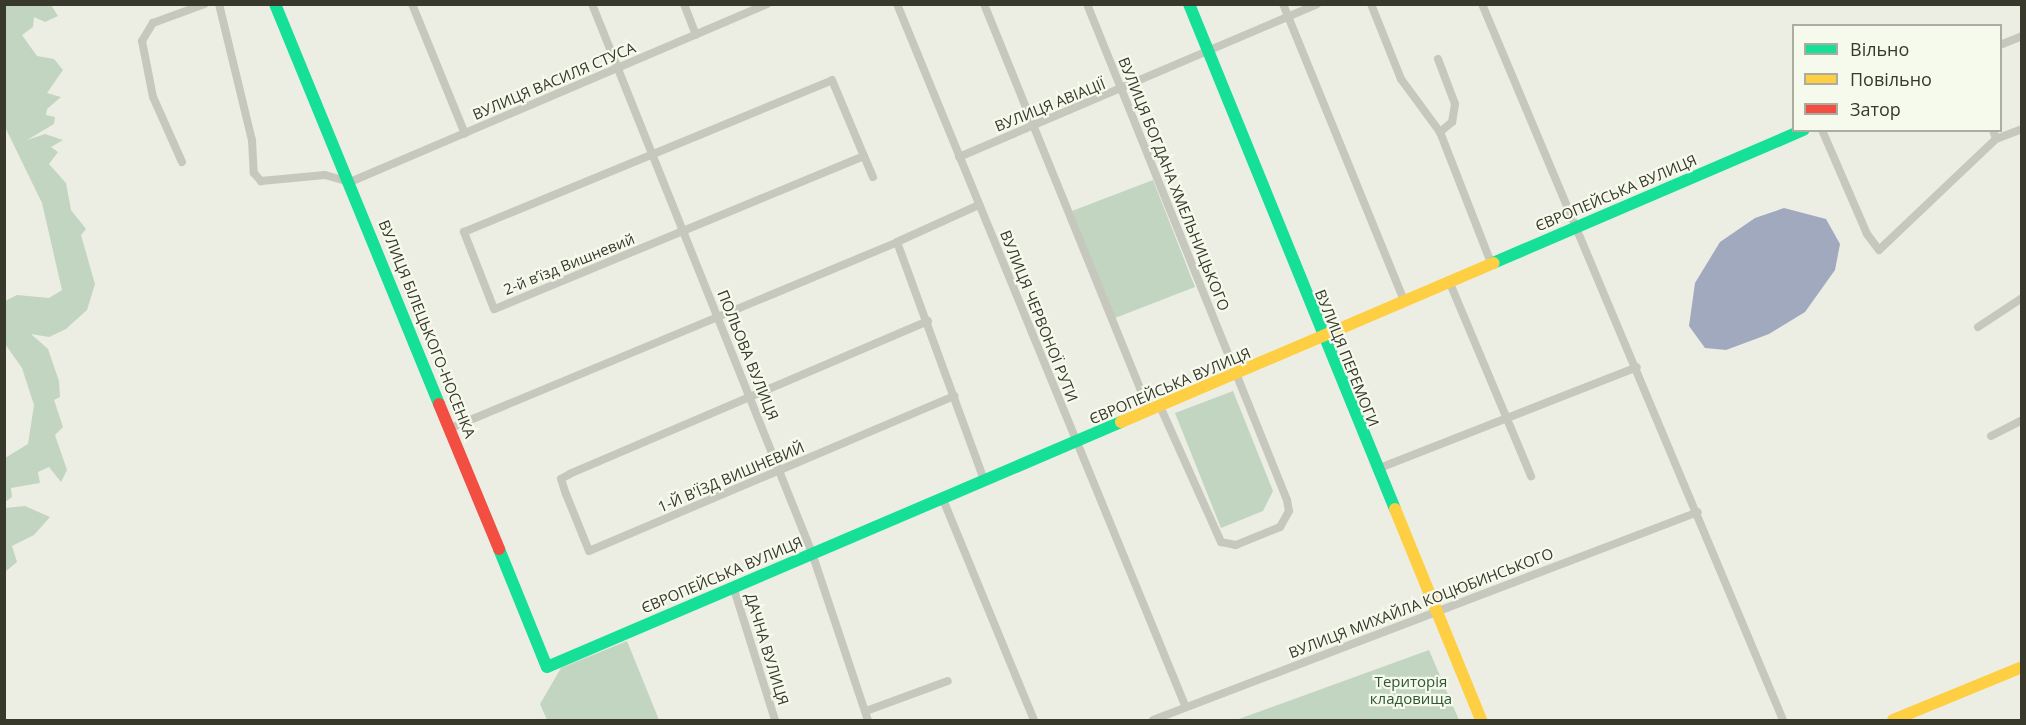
<!DOCTYPE html>
<meta charset="utf-8">
<style>
body{margin:0}
#map{position:relative;width:2026px;height:725px;overflow:hidden;background:#eceee4;font-family:"Open Sans",sans-serif}
div>[style]{position:absolute}
[style*='--x']{left:calc(var(--x)*1px);top:calc(var(--y)*1px);width:calc(var(--w)*1px);rotate:calc(var(--a)*1deg)}
.green>*{inset:0;background:#c2d5c0}
.water>*{inset:0;background:#a0a9be}
.street>*{height:8px;margin:-4px;padding:0 4px;transform-origin:4px;border-radius:4px;background:#c6c7bd}
.fast>*{height:12px;margin:-6px;padding:0 6px;transform-origin:6px;border-radius:6px;background:#16e098}
.slow>*{height:12px;margin:-6px;padding:0 6px;transform-origin:6px;border-radius:6px;background:#ffcf43}
.jam>*{height:12px;margin:-6px;padding:0 6px;transform-origin:6px;border-radius:6px;background:#f24e42}
span{translate:-50% -50%;white-space:nowrap;text-align:center;line-height:1.15;-webkit-text-stroke:4.5px #f6faed;paint-order:stroke}
.street-label{font-size:15px;color:#38392b}
.park-label{font-size:15px;color:#2f5633}
.frame{position:absolute;inset:0;border:6px solid #38392b;pointer-events:none}
.legend{position:absolute;left:1792px;top:24px;width:210px;height:108px;box-sizing:border-box;background:#f6faed;border:2px solid #aaad9f;margin:0;padding:8px 10px;list-style:none;font-size:18px;color:#38392b}
.legend li{display:flex;align-items:center;gap:12px;height:30px}
.legend b{width:30px;border:2px solid #aaad9f}
</style>
<div id="map">
<div class="green">
<div style="clip-path:polygon(5px 4px,51px 5px,58px 16px,45px 22px,34px 17px,33px 27px,22px 35px,37px 56px,54px 59px,63px 70px,47px 93px,61px 97px,47px 109px,46px 115px,55px 117px,54px 124px,27px 140px,45px 134px,63px 140px,51px 147px,58px 152px,49px 164px,66px 183px,71px 210px,86px 229px,81px 235px,95px 284px,87px 310px,66px 329px,49px 337px,31px 334px,48px 349px,59px 381px,60px 397px,54px 400px,63px 427px,55px 435px,67px 470px,61px 482px,49px 467px,38px 472px,40px 483px,11px 488px,12px 497px,5px 502px,5px 458px,28px 444px,34px 405px,22px 368px,5px 344px,5px 301px,17px 295px,49px 298px,62px 290px,42px 203px,5px 127px)"></div>
<div style="clip-path:polygon(1153px 180px,1195px 287px,1115px 318px,1072px 211px)"></div>
<div style="clip-path:polygon(1233px 391px,1273px 491px,1263px 511px,1221px 528px,1175px 413px)"></div>
<div style="clip-path:polygon(25px 506px,50px 517px,34px 535px,12px 546px,17px 562px,5px 572px,5px 508px)"></div>
<div style="clip-path:polygon(627px 641px,659px 720px,547px 720px,540px 704px,561px 668px)"></div>
<div style="clip-path:polygon(1429px 650px,1459px 720px,1236px 720px)"></div>
</div>
<div class="water">
<div style="clip-path:polygon(1784px 208px,1826px 219px,1840px 244px,1835px 270px,1805px 312px,1769px 334px,1726px 350px,1705px 348px,1689px 326px,1695px 283px,1720px 242px,1755px 218px)"></div>
</div>
<div class="street">
<div style="--x:219;--y:4;--w:140;--a:76.4"></div>
<div style="--x:252;--y:140;--w:33;--a:87"></div>
<div style="--x:254;--y:173;--w:11;--a:49"></div>
<div style="--x:261;--y:181;--w:64;--a:-5.4"></div>
<div style="--x:325;--y:175;--w:26;--a:16"></div>
<div style="--x:350;--y:182;--w:454;--a:-23.1"></div>
<div style="--x:412;--y:4;--w:140;--a:67.8"></div>
<div style="--x:592;--y:4;--w:591;--a:68.16"></div>
<div style="--x:812;--y:553;--w:176;--a:71.5"></div>
<div style="--x:684;--y:4;--w:33;--a:69"></div>
<div style="--x:897;--y:4;--w:758;--a:67.67"></div>
<div style="--x:984;--y:4;--w:439;--a:67.9"></div>
<div style="--x:1087;--y:4;--w:535;--a:68.04"></div>
<div style="--x:1287;--y:500;--w:11;--a:80"></div>
<div style="--x:1289;--y:511;--w:18;--a:119"></div>
<div style="--x:1280;--y:527;--w:48;--a:157.8"></div>
<div style="--x:1236;--y:545;--w:15;--a:-169"></div>
<div style="--x:1221;--y:542;--w:149;--a:-114.2"></div>
<div style="--x:1283;--y:4;--w:320;--a:67.8"></div>
<div style="--x:1371;--y:4;--w:81;--a:68.2"></div>
<div style="--x:1401;--y:79;--w:66;--a:53.7"></div>
<div style="--x:1440;--y:132;--w:141;--a:68.7"></div>
<div style="--x:1482;--y:4;--w:777;--a:67.2"></div>
<div style="--x:2000;--y:45;--w:24;--a:-22"></div>
<div style="--x:1438;--y:59;--w:48;--a:69.3"></div>
<div style="--x:1455;--y:104;--w:18;--a:99"></div>
<div style="--x:1452;--y:122;--w:16;--a:140"></div>
<div style="--x:832;--y:80;--w:82;--a:67.2"></div>
<div style="--x:864;--y:156;--w:400;--a:157.5"></div>
<div style="--x:494;--y:309;--w:83;--a:-111.3"></div>
<div style="--x:464;--y:232;--w:398;--a:-22.4"></div>
<div style="--x:1822;--y:130;--w:113;--a:66.6"></div>
<div style="--x:1867;--y:234;--w:20;--a:53"></div>
<div style="--x:1879;--y:250;--w:161;--a:-43.5"></div>
<div style="--x:1996;--y:139;--w:9;--a:-108"></div>
<div style="--x:1996;--y:139;--w:28;--a:-21"></div>
<div style="--x:864;--y:156;--w:23;--a:67"></div>
<div style="--x:959;--y:157;--w:389;--a:-23.1"></div>
<div style="--x:182;--y:162;--w:71;--a:-114"></div>
<div style="--x:153;--y:97;--w:57;--a:-101.1"></div>
<div style="--x:142;--y:41;--w:21;--a:-59"></div>
<div style="--x:153;--y:23;--w:55;--a:-20.1"></div>
<div style="--x:897;--y:242;--w:90;--a:-24.3"></div>
<div style="--x:1449;--y:281;--w:212;--a:67.2"></div>
<div style="--x:928;--y:321;--w:389;--a:156.9"></div>
<div style="--x:570;--y:474;--w:10;--a:151"></div>
<div style="--x:561;--y:479;--w:16;--a:72"></div>
<div style="--x:566;--y:494;--w:61;--a:68"></div>
<div style="--x:589;--y:551;--w:397;--a:-23"></div>
<div style="--x:1978;--y:327;--w:53;--a:-33.4"></div>
<div style="--x:451;--y:428;--w:483;--a:-22.6"></div>
<div style="--x:897;--y:242;--w:253;--a:69.9"></div>
<div style="--x:1991;--y:436;--w:35;--a:-27"></div>
<div style="--x:1377;--y:469;--w:279;--a:-21.4"></div>
<div style="--x:942;--y:497;--w:241;--a:67.6"></div>
<div style="--x:733;--y:586;--w:140;--a:72.6"></div>
<div style="--x:866;--y:711;--w:87;--a:-20.1"></div>
<div style="--x:1153;--y:720;--w:583;--a:-20.89"></div>
</div>
<div class="fast">
<div style="--x:275;--y:4;--w:432;--a:67.7"></div>
<div style="--x:1189;--y:4;--w:545;--a:67.81"></div>
<div style="--x:1493;--y:263;--w:338;--a:-23.2"></div>
<div style="--x:499;--y:549;--w:127;--a:67.9"></div>
<div style="--x:547;--y:667;--w:624;--a:-23.11"></div>
</div>
<div class="slow">
<div style="--x:1121;--y:422;--w:405;--a:-23.1"></div>
<div style="--x:1395;--y:509;--w:228;--a:67.8"></div>
<div style="--x:1893;--y:720;--w:139;--a:-22.3"></div>
</div>
<div class="jam">
<div style="--x:439;--y:404;--w:157;--a:67.5"></div>
</div>
<div class="street-label">
<span style="left:554px;top:81px;rotate:-23deg">ВУЛИЦЯ ВАСИЛЯ СТУСА</span>
<span style="left:1050px;top:105px;rotate:-22deg">ВУЛИЦЯ АВІАЦІЇ</span>
<span style="left:1174px;top:184px;rotate:68deg">ВУЛИЦЯ БОГДАНА ХМЕЛЬНИЦЬКОГО</span>
<span style="left:1616px;top:193px;rotate:-23deg">ЄВРОПЕЙСЬКА ВУЛИЦЯ</span>
<span style="left:569px;top:264px;rotate:-22deg">2-й вʼїзд Вишневий</span>
<span style="left:1039px;top:316px;rotate:68deg">ВУЛИЦЯ ЧЕРВОНОЇ РУТИ</span>
<span style="left:427px;top:329px;rotate:68deg">ВУЛИЦЯ БІЛЕЦЬКОГО-НОСЕНКА</span>
<span style="left:748px;top:355px;rotate:68deg">ПОЛЬОВА ВУЛИЦЯ</span>
<span style="left:1347px;top:358px;rotate:68deg">ВУЛИЦЯ ПЕРЕМОГИ</span>
<span style="left:1170px;top:386px;rotate:-23deg">ЄВРОПЕЙСЬКА ВУЛИЦЯ</span>
<span style="left:731px;top:477px;rotate:-23deg">1-Й В'ЇЗД ВИШНЕВИЙ</span>
<span style="left:722px;top:575px;rotate:-23deg">ЄВРОПЕЙСЬКА ВУЛИЦЯ</span>
<span style="left:1421px;top:603px;rotate:-21deg">ВУЛИЦЯ МИХАЙЛА КОЦЮБИНСЬКОГО</span>
<span style="left:767px;top:649px;rotate:73deg">ДАЧНА ВУЛИЦЯ</span>
</div>
<div class="park-label">
<span style="left:1411px;top:690px">Територія<br>кладовища</span>
</div>
<div class="frame"></div>
<ul class="legend">
<li><b style="height:8px;background:#16e098"></b>Вільно</li>
<li><b style="height:8px;background:#ffcf43"></b>Повільно</li>
<li><b style="height:8px;background:#f24e42"></b>Затор</li>
</ul>
</div>
